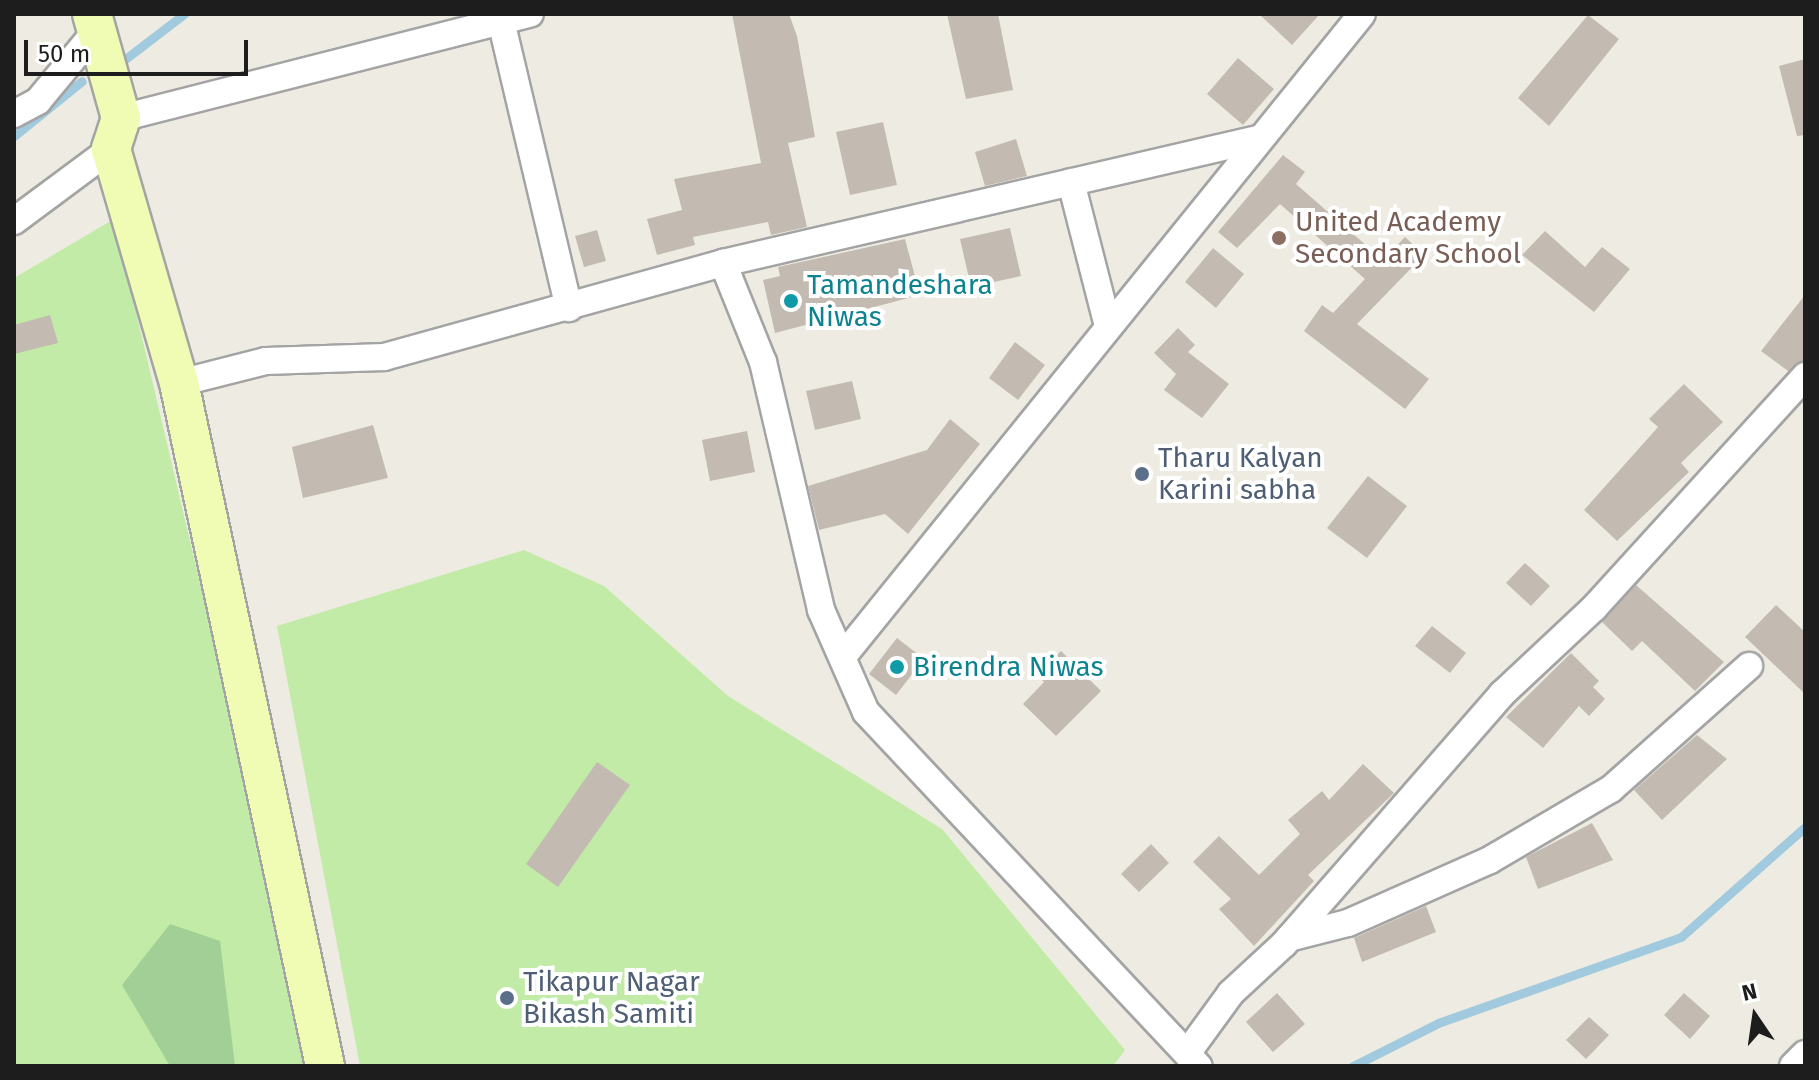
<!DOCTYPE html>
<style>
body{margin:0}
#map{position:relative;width:1819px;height:1080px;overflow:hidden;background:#eeece2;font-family:"Fira Sans",sans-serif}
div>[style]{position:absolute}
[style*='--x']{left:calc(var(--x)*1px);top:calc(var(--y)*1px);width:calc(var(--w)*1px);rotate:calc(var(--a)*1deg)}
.grass>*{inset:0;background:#c1eba6}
.forest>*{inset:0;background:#a1cf96}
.stream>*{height:9px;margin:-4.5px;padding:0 4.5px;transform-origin:4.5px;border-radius:4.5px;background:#a1cade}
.building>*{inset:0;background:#c3bbb2}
.roads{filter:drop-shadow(2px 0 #a4a4a4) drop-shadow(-2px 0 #a4a4a4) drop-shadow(0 2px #a4a4a4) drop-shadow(0 -2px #a4a4a4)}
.street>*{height:26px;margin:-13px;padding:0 13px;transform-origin:13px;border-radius:13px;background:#fff}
.secondary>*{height:38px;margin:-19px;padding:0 19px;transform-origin:19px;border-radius:19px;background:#f0fbb4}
.dots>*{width:22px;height:22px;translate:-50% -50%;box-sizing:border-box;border:4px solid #fff;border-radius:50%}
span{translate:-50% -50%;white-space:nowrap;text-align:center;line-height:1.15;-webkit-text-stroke:8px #fff;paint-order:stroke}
.education-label{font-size:28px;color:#785e54}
.left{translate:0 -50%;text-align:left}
.culture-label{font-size:28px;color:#0d838f}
.service-label{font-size:28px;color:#4e5e75}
.frame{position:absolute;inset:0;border:16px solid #1d1d1d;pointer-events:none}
.north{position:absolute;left:1715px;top:976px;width:80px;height:80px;-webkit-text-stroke:6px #fff;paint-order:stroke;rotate:347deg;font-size:22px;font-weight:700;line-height:32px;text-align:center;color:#1d1d1d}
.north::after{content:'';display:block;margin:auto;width:28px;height:36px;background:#1d1d1d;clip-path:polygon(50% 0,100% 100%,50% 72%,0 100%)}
.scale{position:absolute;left:24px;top:40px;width:224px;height:36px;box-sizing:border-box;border:4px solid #1d1d1d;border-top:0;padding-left:10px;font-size:24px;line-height:28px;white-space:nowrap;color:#1d1d1d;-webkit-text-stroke:6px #fff;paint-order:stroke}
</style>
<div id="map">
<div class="grass">
<div style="clip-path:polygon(114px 219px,232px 719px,317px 1066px,14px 1066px,14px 278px)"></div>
<div style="clip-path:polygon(524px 550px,604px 586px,728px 696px,942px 829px,1125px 1050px,1113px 1066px,360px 1066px,277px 626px)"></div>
</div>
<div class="forest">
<div style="clip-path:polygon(170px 924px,220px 941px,235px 1066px,170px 1066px,122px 985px)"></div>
</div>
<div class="stream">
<div style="--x:124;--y:60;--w:76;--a:-37.5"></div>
<div style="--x:14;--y:136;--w:87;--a:-39"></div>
<div style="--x:1353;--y:1066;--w:95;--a:-26.8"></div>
<div style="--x:1438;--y:1023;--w:258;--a:-19.5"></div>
<div style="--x:1681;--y:937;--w:166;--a:-41.6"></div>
</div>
<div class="building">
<div style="clip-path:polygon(732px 14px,789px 14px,797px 36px,815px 137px,788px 143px,807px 227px,771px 235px,768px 222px,693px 237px,695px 245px,657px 255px,647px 219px,682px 210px,674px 179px,761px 163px)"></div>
<div style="clip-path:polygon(947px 14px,998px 14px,1013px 90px,966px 99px)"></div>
<div style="clip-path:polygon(1259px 14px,1320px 14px,1292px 45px)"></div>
<div style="clip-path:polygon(1588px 15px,1619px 39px,1549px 126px,1518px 98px)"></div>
<div style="clip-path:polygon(1238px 58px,1274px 89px,1243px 125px,1207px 94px)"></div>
<div style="clip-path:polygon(1805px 59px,1805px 135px,1797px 136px,1779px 66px)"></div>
<div style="clip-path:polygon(883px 122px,897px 185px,850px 195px,836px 132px)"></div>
<div style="clip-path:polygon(1016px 139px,1027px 176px,985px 186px,975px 152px)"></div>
<div style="clip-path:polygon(1283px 155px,1305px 172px,1296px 184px,1383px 260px,1405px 237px,1424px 255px,1357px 324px,1429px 379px,1405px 409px,1304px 331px,1322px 305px,1333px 313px,1365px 279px,1280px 204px,1237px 248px,1218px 232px)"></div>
<div style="clip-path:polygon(1010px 228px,1021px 276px,971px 287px,960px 239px)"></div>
<div style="clip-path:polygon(597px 230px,606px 261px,584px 267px,575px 236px)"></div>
<div style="clip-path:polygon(1545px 231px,1585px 267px,1602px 247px,1630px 269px,1594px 312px,1522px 255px)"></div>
<div style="clip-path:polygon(905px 239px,920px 295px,775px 333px,763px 280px,780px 276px,778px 267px)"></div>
<div style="clip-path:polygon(1213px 248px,1244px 274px,1216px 308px,1185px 282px)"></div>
<div style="clip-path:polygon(1805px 295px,1805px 360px,1788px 371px,1761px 351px)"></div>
<div style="clip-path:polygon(50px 315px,58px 343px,14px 354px,14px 325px)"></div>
<div style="clip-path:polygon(1178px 328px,1195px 345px,1188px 352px,1229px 384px,1202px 418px,1164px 390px,1176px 374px,1154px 353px)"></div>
<div style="clip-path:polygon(1015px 342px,1045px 365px,1018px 400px,989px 378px)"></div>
<div style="clip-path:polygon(852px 381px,861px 419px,815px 430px,806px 391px)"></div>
<div style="clip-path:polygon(1684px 384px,1723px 422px,1681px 463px,1689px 472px,1617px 541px,1584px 510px,1658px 427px,1649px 419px)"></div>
<div style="clip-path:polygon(950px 419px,980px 444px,908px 534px,885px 514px,819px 530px,808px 486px,927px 450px)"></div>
<div style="clip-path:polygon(373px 425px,388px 478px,303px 498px,292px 447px)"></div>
<div style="clip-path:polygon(747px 431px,755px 472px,710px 481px,702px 440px)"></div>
<div style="clip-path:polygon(1368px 476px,1407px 506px,1367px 558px,1327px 528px)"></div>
<div style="clip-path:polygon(1525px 563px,1550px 586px,1531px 606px,1506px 583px)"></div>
<div style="clip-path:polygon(1636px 585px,1724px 662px,1695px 691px,1642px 641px,1632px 651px,1602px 622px)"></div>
<div style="clip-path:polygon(1776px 605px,1805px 632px,1805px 694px,1745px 637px)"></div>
<div style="clip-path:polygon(1432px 626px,1466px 653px,1450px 673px,1415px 646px)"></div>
<div style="clip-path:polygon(897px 638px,924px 659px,896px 695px,869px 674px)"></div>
<div style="clip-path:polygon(1061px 651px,1101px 691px,1056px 736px,1023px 704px,1044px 682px,1037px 675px)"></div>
<div style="clip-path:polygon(1571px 653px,1599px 681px,1593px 687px,1605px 699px,1589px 716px,1579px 706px,1543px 748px,1506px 717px)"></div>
<div style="clip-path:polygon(1697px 735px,1727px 759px,1662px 820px,1634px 790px)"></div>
<div style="clip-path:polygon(597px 762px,630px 785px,558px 887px,526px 864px)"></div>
<div style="clip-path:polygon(1363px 764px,1394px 793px,1308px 875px,1314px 881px,1254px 946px,1219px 909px,1231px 899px,1193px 862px,1219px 836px,1259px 875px,1300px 834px,1288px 820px,1322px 791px,1329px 800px)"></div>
<div style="clip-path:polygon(1592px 823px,1613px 860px,1538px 889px,1526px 857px)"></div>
<div style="clip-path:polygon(1151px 844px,1169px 863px,1139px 892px,1121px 874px)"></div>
<div style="clip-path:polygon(1426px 906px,1436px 932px,1362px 962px,1354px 938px)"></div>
<div style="clip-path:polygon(1277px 993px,1305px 1024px,1273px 1052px,1246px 1022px)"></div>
<div style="clip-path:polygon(1684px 993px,1710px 1016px,1690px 1039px,1664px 1015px)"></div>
<div style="clip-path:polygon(1589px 1017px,1609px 1035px,1586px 1059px,1566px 1040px)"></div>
</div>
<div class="roads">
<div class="street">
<div style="--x:502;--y:25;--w:291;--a:76.7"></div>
<div style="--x:14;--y:114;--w:27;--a:-28"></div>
<div style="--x:38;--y:101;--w:89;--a:-50.4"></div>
<div style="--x:121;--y:118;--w:422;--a:-14.3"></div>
<div style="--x:1071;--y:182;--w:149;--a:75.6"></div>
<div style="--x:14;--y:221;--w:121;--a:-36.6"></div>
<div style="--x:723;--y:263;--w:107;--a:68"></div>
<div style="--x:763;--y:362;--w:255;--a:76.8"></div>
<div style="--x:821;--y:610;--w:111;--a:66.2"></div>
<div style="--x:866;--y:712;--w:486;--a:46.8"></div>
<div style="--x:179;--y:383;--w:90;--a:-14.2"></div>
<div style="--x:266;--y:361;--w:118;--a:-1.9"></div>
<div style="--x:384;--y:357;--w:352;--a:-15.5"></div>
<div style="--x:723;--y:263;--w:548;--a:-13.07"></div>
<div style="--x:844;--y:655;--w:824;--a:-51.06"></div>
<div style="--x:1289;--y:938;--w:61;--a:-14.3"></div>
<div style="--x:1348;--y:923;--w:155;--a:-23.9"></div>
<div style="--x:1490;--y:860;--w:140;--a:-30.4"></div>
<div style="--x:1611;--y:789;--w:185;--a:-41.7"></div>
<div style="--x:1188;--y:1052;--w:73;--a:-53.9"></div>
<div style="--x:1231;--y:993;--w:72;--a:-42.8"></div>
<div style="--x:1284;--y:944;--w:332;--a:-48.9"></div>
<div style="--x:1502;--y:694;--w:126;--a:-43.1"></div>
<div style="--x:1594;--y:608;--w:314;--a:-47.7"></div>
<div style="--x:1793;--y:1066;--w:17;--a:-45"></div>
</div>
<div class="secondary">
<div style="--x:92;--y:14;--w:108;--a:74.4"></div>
<div style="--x:121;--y:118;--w:33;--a:108"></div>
<div style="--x:111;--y:149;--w:244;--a:73.8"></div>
<div style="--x:179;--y:383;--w:698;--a:77.93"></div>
</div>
</div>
<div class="dots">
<div style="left:1279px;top:238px;background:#8d6e63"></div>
<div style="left:791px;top:301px;background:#0f9aa8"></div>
<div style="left:1142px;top:474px;background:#5c6f8a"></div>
<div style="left:897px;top:667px;background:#0f9aa8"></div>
<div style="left:507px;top:998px;background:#5c6f8a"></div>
</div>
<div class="education-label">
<span class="left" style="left:1295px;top:238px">United Academy<br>Secondary School</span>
</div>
<div class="culture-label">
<span class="left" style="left:807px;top:301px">Tamandeshara<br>Niwas</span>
<span class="left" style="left:913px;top:667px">Birendra Niwas</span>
</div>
<div class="service-label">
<span class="left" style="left:1158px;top:474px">Tharu Kalyan<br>Karini sabha</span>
<span class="left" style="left:523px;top:998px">Tikapur Nagar<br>Bikash Samiti</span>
</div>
<div class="frame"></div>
<div class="north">N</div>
<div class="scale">50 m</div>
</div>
